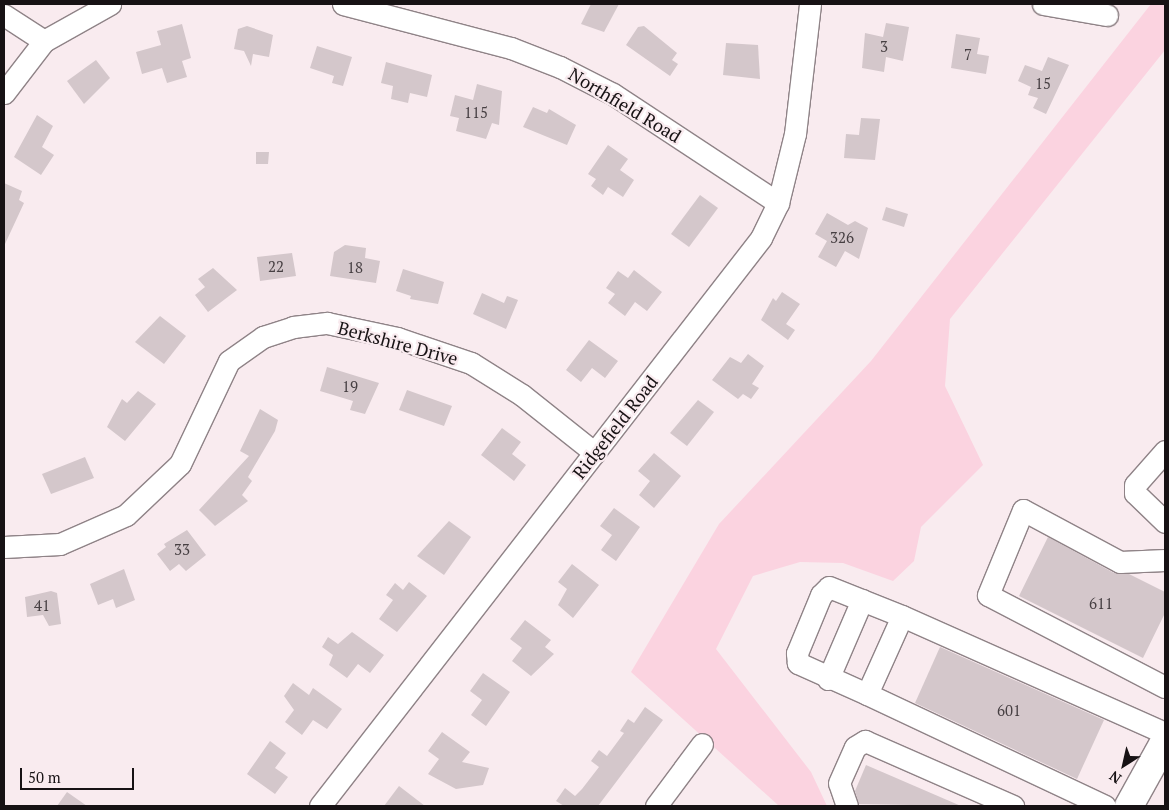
<!DOCTYPE html>
<style>
body{margin:0}
#map{position:relative;width:1169px;height:810px;overflow:hidden;background:#f9ebef;font-family:"PT Serif",serif}
div>[style]{position:absolute}
[style*='--x']{left:calc(var(--x)*1px);top:calc(var(--y)*1px);width:calc(var(--w)*1px);rotate:calc(var(--a)*1deg)}
.green>*{inset:0;background:#fbd3e0}
.building>*{inset:0;background:#d4c7cb}
.roads{filter:drop-shadow(1px 0 #8f8387) drop-shadow(-1px 0 #8f8387) drop-shadow(0 1px #8f8387) drop-shadow(0 -1px #8f8387)}
.minor>*{height:21px;margin:-10.5px;padding:0 10.5px;transform-origin:10.5px;border-radius:10.5px;background:#fff}
.major>*{height:28px;margin:-14px;padding:0 14px;transform-origin:14px;border-radius:14px;background:#fff}
span{translate:-50% -50%;white-space:nowrap;text-align:center;line-height:1.15;-webkit-text-stroke:4.5px #f9ebef;paint-order:stroke}
.number-label{font-size:15px;color:#463f42}
.number-label span{-webkit-text-stroke-width:0}
.street-label{font-size:18px;color:#171214}
.frame{position:absolute;inset:0;border:5px solid #171214;pointer-events:none}
.north{position:absolute;left:1099px;top:740px;width:50px;height:50px;-webkit-text-stroke:4px #f9ebef;paint-order:stroke;rotate:215deg;font-size:14px;font-weight:700;line-height:20px;text-align:center;color:#171214}
.north::after{content:'';display:block;margin:auto;width:18px;height:22px;background:#171214;clip-path:polygon(50% 0,100% 100%,50% 72%,0 100%)}
.scale{position:absolute;left:20px;top:768px;width:114px;height:22px;box-sizing:border-box;border:2px solid #171214;border-top:0;padding-left:6px;font-size:15px;line-height:18px;white-space:nowrap;color:#171214;-webkit-text-stroke:4px #f9ebef;paint-order:stroke}
</style>
<div id="map">
<div class="green">
<div style="clip-path:polygon(1151px 4px,1165px 4px,1165px 50px,950px 319px,945px 386px,983px 465px,921px 527px,914px 561px,893px 581px,843px 563px,800px 562px,753px 576px,716px 649px,811px 772px,827px 806px,779px 806px,631px 672px,719px 524px,871px 361px)"></div>
</div>
<div class="building">
<div style="clip-path:polygon(591px 4px,619px 4px,604px 32px,581px 24px)"></div>
<div style="clip-path:polygon(886px 23px,909px 27px,903px 61px,886px 57px,884px 72px,862px 68px,865px 33px,883px 37px)"></div>
<div style="clip-path:polygon(182px 24px,191px 58px,182px 61px,187px 77px,167px 83px,162px 68px,142px 74px,136px 52px,161px 45px,157px 31px)"></div>
<div style="clip-path:polygon(247px 26px,273px 35px,269px 57px,253px 54px,251px 66px,244px 51px,234px 49px,238px 29px)"></div>
<div style="clip-path:polygon(644px 26px,677px 53px,672px 60px,678px 64px,670px 76px,626px 45px,638px 27px)"></div>
<div style="clip-path:polygon(956px 34px,980px 38px,977px 54px,989px 56px,986px 74px,951px 68px)"></div>
<div style="clip-path:polygon(726px 43px,758px 45px,760px 79px,723px 75px)"></div>
<div style="clip-path:polygon(317px 46px,352px 57px,343px 86px,332px 83px,334px 76px,310px 68px)"></div>
<div style="clip-path:polygon(1048px 57px,1069px 65px,1046px 114px,1033px 108px,1038px 98px,1028px 95px,1031px 87px,1018px 81px,1025px 65px,1042px 71px)"></div>
<div style="clip-path:polygon(96px 60px,110px 78px,84px 104px,67px 81px)"></div>
<div style="clip-path:polygon(386px 62px,432px 75px,427px 97px,410px 93px,408px 103px,391px 99px,393px 86px,381px 83px)"></div>
<div style="clip-path:polygon(477px 84px,502px 91px,499px 125px,492px 123px,486px 139px,456px 131px,459px 118px,450px 116px,455px 95px,473px 100px)"></div>
<div style="clip-path:polygon(533px 107px,547px 113px,549px 109px,576px 125px,567px 145px,523px 127px)"></div>
<div style="clip-path:polygon(37px 115px,53px 126px,42px 147px,54px 155px,41px 175px,14px 157px)"></div>
<div style="clip-path:polygon(861px 118px,880px 119px,875px 160px,844px 158px,846px 134px,859px 135px)"></div>
<div style="clip-path:polygon(608px 145px,628px 159px,620px 170px,634px 180px,623px 197px,608px 187px,603px 195px,591px 186px,596px 179px,588px 174px)"></div>
<div style="clip-path:polygon(256px 152px,269px 152px,268px 164px,256px 164px)"></div>
<div style="clip-path:polygon(4px 183px,22px 191px,19px 200px,24px 203px,5px 244px)"></div>
<div style="clip-path:polygon(700px 195px,718px 208px,689px 247px,671px 234px)"></div>
<div style="clip-path:polygon(886px 207px,908px 214px,904px 227px,882px 220px)"></div>
<div style="clip-path:polygon(827px 213px,848px 225px,855px 221px,868px 228px,859px 259px,845px 251px,836px 267px,818px 257px,827px 241px,815px 234px)"></div>
<div style="clip-path:polygon(345px 245px,366px 248px,365px 258px,380px 261px,376px 283px,330px 276px,334px 252px)"></div>
<div style="clip-path:polygon(292px 253px,296px 276px,260px 281px,257px 257px)"></div>
<div style="clip-path:polygon(213px 268px,237px 290px,208px 312px,195px 295px,205px 287px,198px 279px)"></div>
<div style="clip-path:polygon(403px 269px,444px 282px,438px 304px,410px 299px,411px 296px,396px 291px)"></div>
<div style="clip-path:polygon(634px 270px,662px 292px,647px 311px,635px 302px,625px 316px,608px 303px,615px 294px,606px 288px,618px 271px,628px 278px)"></div>
<div style="clip-path:polygon(782px 292px,800px 304px,786px 324px,795px 330px,788px 340px,761px 320px,773px 298px,776px 301px)"></div>
<div style="clip-path:polygon(482px 293px,504px 303px,507px 296px,518px 300px,506px 329px,473px 314px)"></div>
<div style="clip-path:polygon(160px 316px,186px 336px,164px 364px,135px 342px)"></div>
<div style="clip-path:polygon(589px 340px,618px 361px,605px 378px,592px 368px,581px 382px,566px 370px)"></div>
<div style="clip-path:polygon(748px 354px,764px 366px,752px 384px,759px 388px,751px 399px,743px 394px,738px 399px,712px 380px,730px 357px,741px 363px)"></div>
<div style="clip-path:polygon(327px 367px,379px 383px,365px 414px,350px 410px,353px 401px,320px 391px)"></div>
<div style="clip-path:polygon(407px 390px,452px 406px,444px 426px,399px 410px)"></div>
<div style="clip-path:polygon(138px 391px,156px 404px,125px 441px,107px 427px,122px 399px,127px 403px)"></div>
<div style="clip-path:polygon(698px 400px,714px 412px,687px 446px,670px 433px)"></div>
<div style="clip-path:polygon(260px 409px,278px 420px,275px 431px,248px 477px,252px 481px,242px 495px,248px 501px,215px 526px,199px 510px,249px 456px,240px 451px)"></div>
<div style="clip-path:polygon(502px 428px,521px 442px,512px 454px,526px 465px,514px 481px,481px 455px)"></div>
<div style="clip-path:polygon(654px 453px,681px 476px,654px 508px,639px 495px,650px 481px,638px 471px)"></div>
<div style="clip-path:polygon(85px 457px,94px 478px,51px 494px,42px 474px)"></div>
<div style="clip-path:polygon(614px 508px,640px 527px,616px 561px,601px 550px,612px 535px,600px 526px)"></div>
<div style="clip-path:polygon(449px 521px,471px 537px,444px 575px,417px 556px)"></div>
<div style="clip-path:polygon(187px 530px,206px 555px,186px 571px,179px 564px,170px 571px,157px 554px,166px 547px,164px 544px)"></div>
<div style="clip-path:polygon(1048px 537px,1114px 573px,1129px 574px,1165px 592px,1165px 613px,1143px 658px,1019px 596px)"></div>
<div style="clip-path:polygon(572px 564px,599px 585px,573px 618px,558px 605px,567px 589px,558px 582px)"></div>
<div style="clip-path:polygon(124px 569px,135px 600px,116px 608px,113px 599px,98px 605px,90px 584px)"></div>
<div style="clip-path:polygon(409px 582px,427px 596px,397px 632px,379px 619px,393px 600px,386px 595px,395px 583px,403px 590px)"></div>
<div style="clip-path:polygon(51px 591px,57px 593px,61px 624px,49px 626px,43px 615px,27px 617px,25px 597px)"></div>
<div style="clip-path:polygon(525px 620px,551px 640px,545px 647px,554px 654px,531px 676px,512px 661px,522px 648px,510px 639px)"></div>
<div style="clip-path:polygon(352px 632px,384px 655px,370px 673px,358px 664px,347px 678px,329px 665px,333px 655px,322px 647px,328px 637px,338px 644px)"></div>
<div style="clip-path:polygon(940px 647px,1104px 720px,1077px 779px,915px 703px)"></div>
<div style="clip-path:polygon(483px 673px,510px 692px,486px 726px,471px 715px,482px 700px,470px 691px)"></div>
<div style="clip-path:polygon(293px 683px,309px 695px,313px 688px,342px 709px,327px 729px,313px 720px,302px 735px,285px 722px,294px 710px,284px 696px)"></div>
<div style="clip-path:polygon(645px 707px,663px 720px,598px 806px,564px 806px,556px 801px,565px 788px,575px 796px,582px 789px,599px 767px,591px 761px,599px 750px,607px 756px,624px 733px,620px 731px,628px 719px,634px 723px)"></div>
<div style="clip-path:polygon(442px 732px,470px 752px,462px 762px,489px 768px,483px 785px,456px 789px,428px 774px,439px 759px,428px 751px)"></div>
<div style="clip-path:polygon(270px 741px,286px 753px,275px 768px,288px 777px,275px 794px,247px 774px)"></div>
<div style="clip-path:polygon(866px 765px,961px 806px,859px 804px,855px 791px)"></div>
<div style="clip-path:polygon(399px 786px,425px 806px,384px 806px)"></div>
<div style="clip-path:polygon(67px 792px,87px 806px,57px 806px)"></div>
</div>
<div class="roads">
<div class="minor">
<div style="--x:343;--y:4;--w:174;--a:14.7"></div>
<div style="--x:511;--y:48;--w:53;--a:21.2"></div>
<div style="--x:560;--y:67;--w:59;--a:27"></div>
<div style="--x:613;--y:94;--w:198;--a:33.4"></div>
<div style="--x:1043;--y:4;--w:65;--a:9.8"></div>
<div style="--x:4;--y:15;--w:48;--a:33"></div>
<div style="--x:4;--y:93;--w:66;--a:-52.4"></div>
<div style="--x:44;--y:41;--w:76;--a:-29.3"></div>
<div style="--x:1165;--y:451;--w:45;--a:131.4"></div>
<div style="--x:1135;--y:485;--w:8;--a:90"></div>
<div style="--x:1135;--y:493;--w:42;--a:44"></div>
<div style="--x:4;--y:547;--w:56;--a:-3.1"></div>
<div style="--x:60;--y:544;--w:72;--a:-23.7"></div>
<div style="--x:126;--y:515;--w:74;--a:-43.4"></div>
<div style="--x:180;--y:464;--w:114;--a:-64.6"></div>
<div style="--x:229;--y:361;--w:42;--a:-35.2"></div>
<div style="--x:263;--y:337;--w:32;--a:-18"></div>
<div style="--x:293;--y:327;--w:34;--a:-7"></div>
<div style="--x:327;--y:323;--w:72;--a:12.1"></div>
<div style="--x:397;--y:338;--w:78;--a:18.7"></div>
<div style="--x:471;--y:363;--w:60;--a:32.1"></div>
<div style="--x:522;--y:395;--w:93;--a:38.5"></div>
<div style="--x:1165;--y:560;--w:45;--a:177.5"></div>
<div style="--x:1120;--y:562;--w:110;--a:-151.8"></div>
<div style="--x:1023;--y:510;--w:92;--a:112.4"></div>
<div style="--x:988;--y:595;--w:199;--a:27.5"></div>
<div style="--x:828;--y:679;--w:86;--a:-66.7"></div>
<div style="--x:867;--y:694;--w:76;--a:-155.8"></div>
<div style="--x:798;--y:663;--w:10;--a:-96"></div>
<div style="--x:797;--y:653;--w:63;--a:-67.5"></div>
<div style="--x:821;--y:595;--w:11;--a:-45"></div>
<div style="--x:829;--y:587;--w:79;--a:21.7"></div>
<div style="--x:320;--y:806;--w:719;--a:-52.17"></div>
<div style="--x:761;--y:238;--w:39;--a:-64"></div>
<div style="--x:778;--y:203;--w:71;--a:-76.2"></div>
<div style="--x:795;--y:134;--w:131;--a:-83.4"></div>
<div style="--x:656;--y:806;--w:77;--a:-53.4"></div>
<div style="--x:847;--y:806;--w:24;--a:-109"></div>
<div style="--x:839;--y:783;--w:39;--a:-66"></div>
<div style="--x:855;--y:747;--w:12;--a:-31"></div>
<div style="--x:865;--y:741;--w:162;--a:23.7"></div>
<div style="--x:1105;--y:806;--w:263;--a:-154.8"></div>
<div style="--x:867;--y:694;--w:85;--a:-65.8"></div>
<div style="--x:902;--y:616;--w:288;--a:24"></div>
</div>
<div class="major">
<div style="--x:1129;--y:806;--w:74;--a:-61"></div>
</div>
</div>
<div class="number-label">
<span style="left:884px;top:47px">3</span>
<span style="left:968px;top:55px">7</span>
<span style="left:1043px;top:84px">15</span>
<span style="left:476px;top:113px">115</span>
<span style="left:842px;top:238px">326</span>
<span style="left:276px;top:267px">22</span>
<span style="left:355px;top:268px">18</span>
<span style="left:350px;top:387px">19</span>
<span style="left:182px;top:550px">33</span>
<span style="left:1101px;top:604px">611</span>
<span style="left:42px;top:606px">41</span>
<span style="left:1009px;top:711px">601</span>
</div>
<div class="street-label">
<span style="left:625px;top:105px;rotate:31deg">Northfield Road</span>
<span style="left:398px;top:343px;rotate:15deg">Berkshire Drive</span>
<span style="left:615px;top:427px;rotate:-52deg">Ridgefield Road</span>
</div>
<div class="frame"></div>
<div class="north">N</div>
<div class="scale">50 m</div>
</div>
